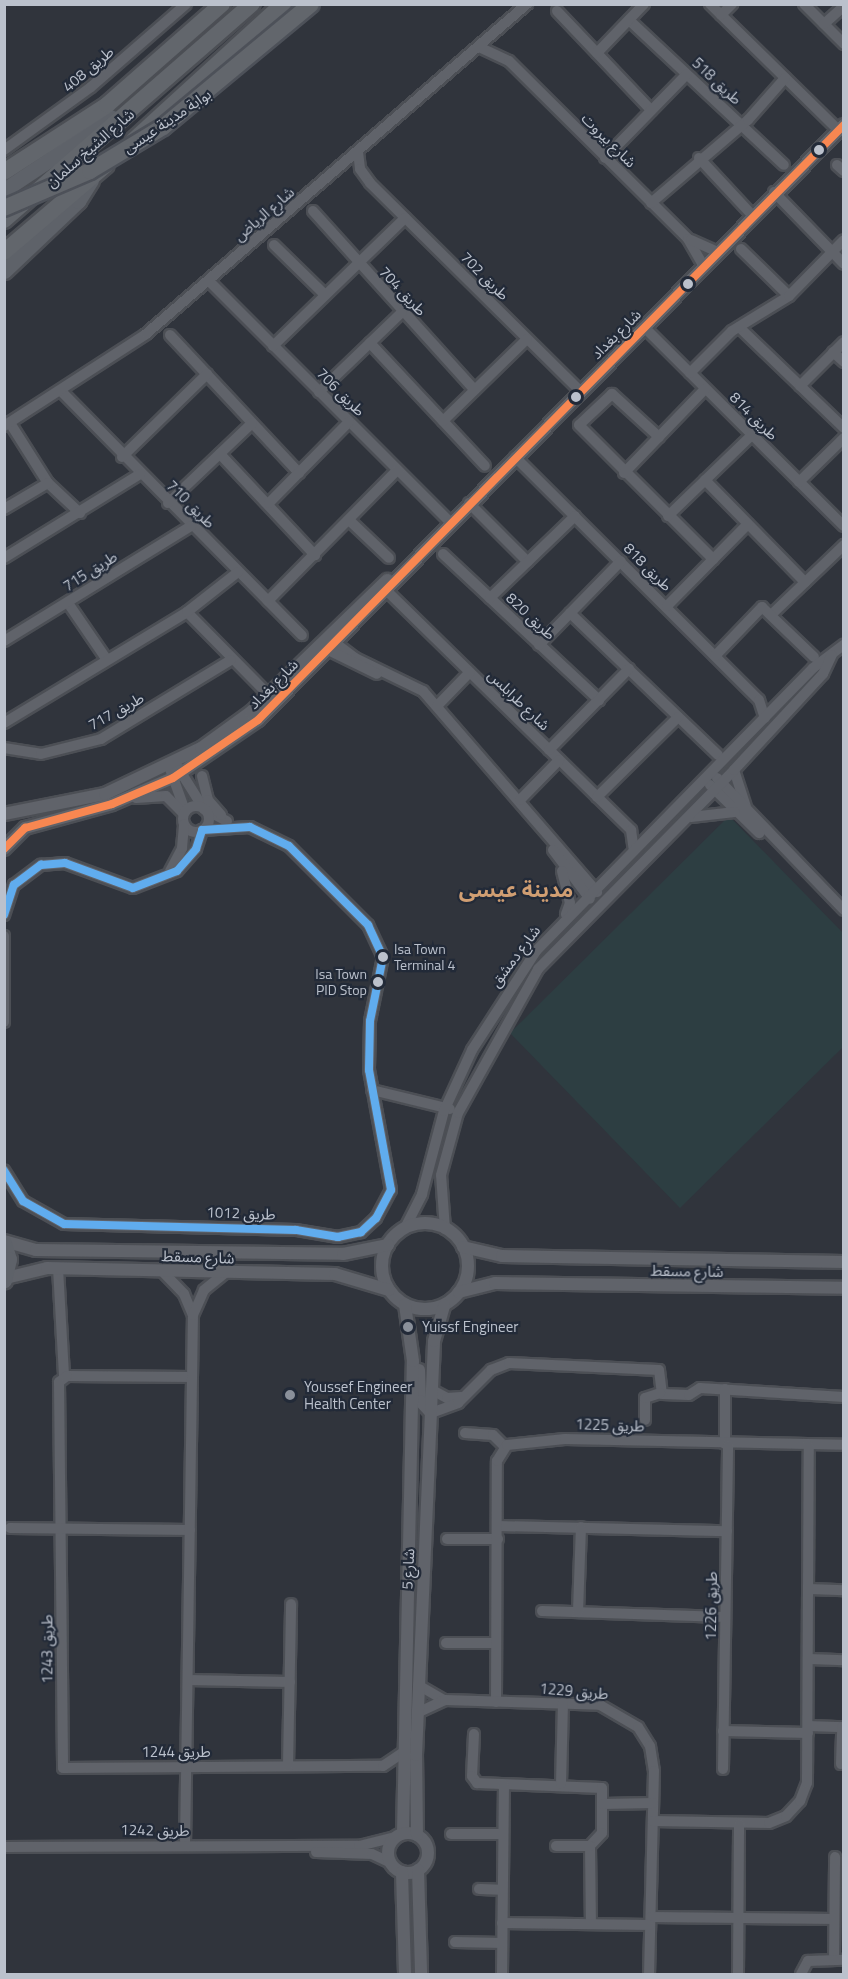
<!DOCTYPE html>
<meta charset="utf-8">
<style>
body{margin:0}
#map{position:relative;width:848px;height:1979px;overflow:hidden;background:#30343c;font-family:"Titillium Web","Noto Sans Arabic",sans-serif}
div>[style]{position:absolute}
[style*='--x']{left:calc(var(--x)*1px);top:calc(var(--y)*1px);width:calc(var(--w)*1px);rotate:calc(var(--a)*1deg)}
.green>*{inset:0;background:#2d3e42}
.roads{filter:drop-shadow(2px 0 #4c4f55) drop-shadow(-2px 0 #4c4f55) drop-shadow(0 2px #4c4f55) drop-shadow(0 -2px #4c4f55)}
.minor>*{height:10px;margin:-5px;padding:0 5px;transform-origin:5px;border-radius:5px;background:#60636a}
.minor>.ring{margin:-5px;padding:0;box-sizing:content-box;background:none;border:10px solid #60636a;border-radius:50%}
.tertiary>*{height:12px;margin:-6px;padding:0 6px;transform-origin:6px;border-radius:6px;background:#60636a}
.tertiary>.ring{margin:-6px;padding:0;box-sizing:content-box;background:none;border:12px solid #60636a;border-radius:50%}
.secondary>*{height:15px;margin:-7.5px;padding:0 7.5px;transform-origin:7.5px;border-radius:7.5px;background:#5e6269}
.primary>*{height:16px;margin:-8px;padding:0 8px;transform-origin:8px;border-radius:8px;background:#62666c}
.bridges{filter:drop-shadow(2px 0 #4d5159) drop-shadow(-2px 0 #4d5159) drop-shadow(0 2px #4d5159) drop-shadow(0 -2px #4d5159)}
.primary-bridge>*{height:16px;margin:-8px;padding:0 8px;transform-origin:8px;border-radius:8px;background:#62666c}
.bus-1>*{height:8px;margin:-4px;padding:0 4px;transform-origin:4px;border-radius:4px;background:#f88751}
.bus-2>*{height:8px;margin:-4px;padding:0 4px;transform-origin:4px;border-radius:4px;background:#60acee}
.dots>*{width:16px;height:16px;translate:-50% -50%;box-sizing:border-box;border:3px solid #222a38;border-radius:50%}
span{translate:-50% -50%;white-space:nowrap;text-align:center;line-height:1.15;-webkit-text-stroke:4.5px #222a38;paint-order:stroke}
.bus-label{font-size:14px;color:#bbc1cc}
.left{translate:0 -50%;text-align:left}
.right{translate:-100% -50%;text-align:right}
.street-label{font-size:15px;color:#bbc1cc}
.poi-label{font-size:15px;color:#bbc1cc}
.district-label{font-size:21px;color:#d09e72;font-weight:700}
.frame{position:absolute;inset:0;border:6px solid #bbc1cc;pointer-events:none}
</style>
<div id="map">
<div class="green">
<div style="clip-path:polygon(729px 816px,843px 933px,843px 1047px,680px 1208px,510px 1033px)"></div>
</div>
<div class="roads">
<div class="minor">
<div style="--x:710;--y:4;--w:180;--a:44.5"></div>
<div style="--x:804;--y:4;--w:57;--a:45"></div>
<div style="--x:557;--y:11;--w:137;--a:46.5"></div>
<div style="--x:721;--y:15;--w:16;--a:-45"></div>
<div style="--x:629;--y:20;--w:212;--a:43.1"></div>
<div style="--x:824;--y:24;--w:27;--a:-42"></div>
<div style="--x:479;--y:47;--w:33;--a:25"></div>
<div style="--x:509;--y:61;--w:252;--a:44.8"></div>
<div style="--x:688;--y:239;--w:32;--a:60"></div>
<div style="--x:597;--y:53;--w:68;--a:-46.2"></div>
<div style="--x:4;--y:150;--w:107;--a:-35.9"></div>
<div style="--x:91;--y:87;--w:126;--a:-41.1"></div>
<div style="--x:358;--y:152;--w:17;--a:83"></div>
<div style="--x:360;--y:169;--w:17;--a:54"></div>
<div style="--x:370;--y:183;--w:296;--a:44.7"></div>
<div style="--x:605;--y:158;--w:117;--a:-45.7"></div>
<div style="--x:699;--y:158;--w:76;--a:47.1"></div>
<div style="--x:837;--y:165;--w:9;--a:41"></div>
<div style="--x:774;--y:192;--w:100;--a:45.8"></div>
<div style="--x:651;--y:203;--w:128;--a:-40.6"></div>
<div style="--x:748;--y:120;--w:56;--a:-48.6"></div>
<div style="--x:313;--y:211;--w:241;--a:47.9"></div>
<div style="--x:691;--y:240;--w:30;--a:24"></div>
<div style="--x:274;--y:245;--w:71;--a:44.4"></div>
<div style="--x:741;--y:249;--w:67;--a:44.4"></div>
<div style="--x:210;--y:282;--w:339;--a:45"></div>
<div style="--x:644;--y:327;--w:282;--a:44.9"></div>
<div style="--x:739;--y:327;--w:146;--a:43.9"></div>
<div style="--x:170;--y:335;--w:189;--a:46.9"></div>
<div style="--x:370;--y:343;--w:168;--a:46.9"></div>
<div style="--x:273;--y:346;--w:184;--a:-44.1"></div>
<div style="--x:833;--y:352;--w:15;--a:42"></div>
<div style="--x:690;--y:373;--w:59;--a:-45"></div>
<div style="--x:732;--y:331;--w:67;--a:-31.6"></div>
<div style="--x:789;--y:296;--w:78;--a:-45.5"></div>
<div style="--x:800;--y:386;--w:62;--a:-45"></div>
<div style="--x:61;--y:391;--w:343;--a:45.4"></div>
<div style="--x:319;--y:392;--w:115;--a:-43.9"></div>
<div style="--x:443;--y:421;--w:117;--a:-44.3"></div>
<div style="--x:10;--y:423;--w:71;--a:57.7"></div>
<div style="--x:48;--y:483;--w:44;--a:43.2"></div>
<div style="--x:4;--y:426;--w:169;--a:-32.9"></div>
<div style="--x:146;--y:334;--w:504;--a:-40.9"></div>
<div style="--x:659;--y:437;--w:64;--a:-137.5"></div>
<div style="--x:612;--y:394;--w:45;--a:136.8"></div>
<div style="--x:579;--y:425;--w:190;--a:45"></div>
<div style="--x:220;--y:454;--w:139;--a:46.8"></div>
<div style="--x:122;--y:457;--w:119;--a:-44.3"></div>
<div style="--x:515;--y:457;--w:344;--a:44.9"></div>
<div style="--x:759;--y:700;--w:19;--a:72"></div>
<div style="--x:624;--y:473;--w:117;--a:-46"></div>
<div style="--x:705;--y:480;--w:143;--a:45.6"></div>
<div style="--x:799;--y:482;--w:63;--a:-44.4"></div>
<div style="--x:168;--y:503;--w:116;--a:-43.6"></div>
<div style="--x:269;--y:503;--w:114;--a:-45.4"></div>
<div style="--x:469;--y:503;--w:83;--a:45"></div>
<div style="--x:4;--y:509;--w:51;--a:-30.6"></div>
<div style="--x:668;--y:516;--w:117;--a:-44"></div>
<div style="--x:349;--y:520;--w:55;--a:43.5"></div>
<div style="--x:443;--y:554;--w:214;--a:43.1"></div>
<div style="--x:4;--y:558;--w:160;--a:-31.7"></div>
<div style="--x:387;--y:591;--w:342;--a:44.4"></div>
<div style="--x:631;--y:830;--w:21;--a:82"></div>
<div style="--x:490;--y:598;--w:118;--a:-44"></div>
<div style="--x:268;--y:601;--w:184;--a:-45.4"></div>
<div style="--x:68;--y:603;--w:69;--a:55.6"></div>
<div style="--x:667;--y:606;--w:115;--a:-45.4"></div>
<div style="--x:187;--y:612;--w:108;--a:45.4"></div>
<div style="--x:570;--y:613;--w:205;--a:43.8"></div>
<div style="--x:772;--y:614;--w:100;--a:-43.8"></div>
<div style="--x:330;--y:639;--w:31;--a:37"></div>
<div style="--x:355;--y:658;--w:76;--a:25.9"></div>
<div style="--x:423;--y:691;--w:266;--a:49.1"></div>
<div style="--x:4;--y:641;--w:220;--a:-31.6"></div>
<div style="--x:539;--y:645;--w:117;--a:-45.7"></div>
<div style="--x:322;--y:647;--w:61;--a:26.1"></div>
<div style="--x:715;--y:656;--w:68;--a:-46.2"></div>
<div style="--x:762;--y:607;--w:72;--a:43.9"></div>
<div style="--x:437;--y:706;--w:47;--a:-45.9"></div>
<div style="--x:4;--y:723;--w:214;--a:-31.2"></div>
<div style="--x:187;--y:612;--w:65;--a:-38.1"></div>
<div style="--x:4;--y:748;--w:37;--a:9"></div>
<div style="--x:41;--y:754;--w:62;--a:-14"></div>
<div style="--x:101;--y:739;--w:152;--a:-31.3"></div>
<div style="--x:549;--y:750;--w:114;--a:-45.4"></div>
<div style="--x:169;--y:766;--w:45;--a:70.3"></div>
<div style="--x:177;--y:766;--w:51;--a:57.9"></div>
<div style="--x:204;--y:809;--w:26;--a:28"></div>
<div style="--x:734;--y:770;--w:38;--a:72"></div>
<div style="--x:202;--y:776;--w:25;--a:76"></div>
<div style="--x:208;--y:800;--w:20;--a:49"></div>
<div style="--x:717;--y:778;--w:183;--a:46.1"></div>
<div style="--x:710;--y:785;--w:69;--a:44.4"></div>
<div style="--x:597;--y:797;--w:114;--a:-44.6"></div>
<div style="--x:136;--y:798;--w:30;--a:-4"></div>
<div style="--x:166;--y:796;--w:25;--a:45"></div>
<div style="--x:520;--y:800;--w:56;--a:-45.7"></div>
<div class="ring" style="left:183px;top:806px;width:16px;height:16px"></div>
<div style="--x:691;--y:817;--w:44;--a:-6.5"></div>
<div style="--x:553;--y:850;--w:61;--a:52.9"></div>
<div style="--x:170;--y:871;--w:26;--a:-62"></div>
<div style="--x:182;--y:848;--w:24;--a:-85"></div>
<div style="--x:562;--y:871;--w:33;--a:76"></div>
<div style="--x:570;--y:903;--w:12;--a:110"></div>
<div style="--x:4;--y:915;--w:32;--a:-72"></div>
<div style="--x:14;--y:885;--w:34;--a:-37"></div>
<div style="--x:41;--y:865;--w:24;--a:-5"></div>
<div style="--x:65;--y:863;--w:72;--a:20.2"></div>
<div style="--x:133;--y:888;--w:47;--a:-21.1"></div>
<div style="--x:177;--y:871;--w:29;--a:-49"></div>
<div style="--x:196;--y:849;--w:20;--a:-72"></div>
<div style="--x:202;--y:830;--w:48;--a:-3.6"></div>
<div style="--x:250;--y:827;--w:43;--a:26"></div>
<div style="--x:289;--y:846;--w:112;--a:45"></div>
<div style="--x:368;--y:925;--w:35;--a:65"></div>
<div style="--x:383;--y:957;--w:65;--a:101.5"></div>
<div style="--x:370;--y:1021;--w:49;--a:91.2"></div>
<div style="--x:369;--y:1070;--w:122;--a:79.6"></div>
<div style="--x:391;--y:1190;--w:32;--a:118"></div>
<div style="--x:376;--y:1218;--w:21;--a:137"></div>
<div style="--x:361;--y:1232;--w:24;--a:168"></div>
<div style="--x:338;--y:1237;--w:43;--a:-170.5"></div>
<div style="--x:296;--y:1230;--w:232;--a:-178.5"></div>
<div style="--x:64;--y:1224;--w:47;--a:-150.7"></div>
<div style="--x:23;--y:1201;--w:36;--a:-122"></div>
<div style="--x:4;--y:936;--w:86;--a:90"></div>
<div style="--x:372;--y:1090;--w:80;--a:13.7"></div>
<div style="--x:405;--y:1228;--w:38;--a:-63"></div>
<div style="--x:422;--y:1194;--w:86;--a:-75.2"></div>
<div style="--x:444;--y:1111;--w:67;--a:-65.3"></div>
<div style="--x:472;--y:1050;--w:118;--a:-57.1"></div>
<div style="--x:536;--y:951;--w:396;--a:-45.6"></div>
<div style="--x:813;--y:668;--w:39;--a:-37"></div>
<div style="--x:445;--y:1229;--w:54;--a:-94.2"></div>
<div style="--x:441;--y:1175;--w:64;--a:-74.7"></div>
<div style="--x:458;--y:1113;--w:165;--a:-60.9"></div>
<div style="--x:538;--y:969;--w:279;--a:-45.4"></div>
<div style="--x:734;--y:770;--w:131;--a:-47.2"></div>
<div style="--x:823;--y:674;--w:21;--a:-65"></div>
<div style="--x:58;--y:1268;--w:109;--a:86.8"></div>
<div style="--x:162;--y:1271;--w:32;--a:46"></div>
<div style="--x:184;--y:1294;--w:23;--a:67"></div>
<div style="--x:192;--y:1377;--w:125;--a:-179.5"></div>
<div style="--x:67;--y:1376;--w:10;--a:143"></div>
<div style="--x:59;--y:1382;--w:386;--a:89.4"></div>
<div style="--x:63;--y:1768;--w:320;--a:-0.4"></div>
<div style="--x:383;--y:1766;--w:25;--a:-34"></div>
<div style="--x:432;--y:1390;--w:17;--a:28"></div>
<div style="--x:447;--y:1398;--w:14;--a:-4"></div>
<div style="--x:431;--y:1413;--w:29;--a:-20"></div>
<div style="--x:458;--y:1403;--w:47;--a:-45"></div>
<div style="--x:491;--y:1370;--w:19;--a:-21"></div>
<div style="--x:509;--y:1363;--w:150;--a:2.7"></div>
<div style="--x:659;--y:1370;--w:24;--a:83"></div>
<div style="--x:662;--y:1394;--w:27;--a:2"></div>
<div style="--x:689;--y:1395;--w:13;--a:-32"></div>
<div style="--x:700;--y:1388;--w:144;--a:3.6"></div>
<div style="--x:645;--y:1420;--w:22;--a:-90"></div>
<div style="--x:645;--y:1398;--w:16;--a:-18"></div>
<div style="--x:465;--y:1433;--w:28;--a:4"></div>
<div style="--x:493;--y:1435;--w:17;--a:45"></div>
<div style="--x:725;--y:1444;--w:55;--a:-90"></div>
<div style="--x:498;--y:1526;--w:229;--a:1.3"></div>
<div style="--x:10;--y:1528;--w:180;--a:0.6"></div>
<div style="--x:447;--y:1539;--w:51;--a:0"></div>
<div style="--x:809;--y:1589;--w:35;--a:2"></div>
<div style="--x:542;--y:1611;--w:183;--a:1.9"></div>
<div style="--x:578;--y:1612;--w:85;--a:-88"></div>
<div style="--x:446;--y:1643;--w:50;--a:0"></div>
<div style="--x:809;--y:1659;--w:35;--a:2"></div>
<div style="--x:188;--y:1680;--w:102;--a:1.1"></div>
<div style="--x:418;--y:1685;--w:30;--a:30"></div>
<div style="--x:496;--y:1702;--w:241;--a:-89.8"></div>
<div style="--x:497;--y:1461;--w:19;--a:-58"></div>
<div style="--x:507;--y:1445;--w:58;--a:-5.9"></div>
<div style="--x:565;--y:1439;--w:279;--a:1.2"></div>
<div style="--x:417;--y:1713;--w:31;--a:-25"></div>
<div style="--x:445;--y:1700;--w:155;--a:1.8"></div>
<div style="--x:600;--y:1705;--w:44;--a:30.1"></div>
<div style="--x:638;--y:1727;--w:22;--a:58"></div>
<div style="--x:650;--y:1746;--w:25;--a:81"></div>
<div style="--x:654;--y:1771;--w:203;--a:91.4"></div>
<div style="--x:808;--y:1726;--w:36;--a:2"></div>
<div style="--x:723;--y:1731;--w:85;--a:1.3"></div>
<div style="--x:474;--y:1734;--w:42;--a:92.7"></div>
<div style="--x:472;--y:1776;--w:9;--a:54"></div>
<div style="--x:477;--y:1783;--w:125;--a:2.3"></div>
<div style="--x:602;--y:1788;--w:45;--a:90"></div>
<div style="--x:602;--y:1833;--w:18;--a:133"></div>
<div style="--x:590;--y:1846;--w:78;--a:89.3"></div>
<div style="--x:841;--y:1764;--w:37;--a:-88"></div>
<div style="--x:288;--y:1766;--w:162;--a:-88.9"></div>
<div style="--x:723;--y:1769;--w:324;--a:-89.1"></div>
<div style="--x:561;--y:1784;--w:81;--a:-88.6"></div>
<div style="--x:603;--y:1804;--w:50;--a:-1.1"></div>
<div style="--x:653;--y:1821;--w:116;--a:1"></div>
<div style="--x:769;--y:1823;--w:18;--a:-22"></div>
<div style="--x:786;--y:1816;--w:21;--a:-47"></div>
<div style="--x:800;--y:1801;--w:19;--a:-69"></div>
<div style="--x:807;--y:1783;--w:337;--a:-89.7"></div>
<div style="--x:451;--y:1834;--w:52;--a:0"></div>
<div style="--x:185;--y:1845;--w:530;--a:-89.14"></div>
<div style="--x:193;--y:1315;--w:27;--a:-66"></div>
<div style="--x:204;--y:1290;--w:27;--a:-39"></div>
<div style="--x:556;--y:1846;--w:34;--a:0"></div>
<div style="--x:4;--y:1847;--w:355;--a:-0.2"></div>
<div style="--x:359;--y:1846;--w:37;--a:-14"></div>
<div style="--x:316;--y:1852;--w:56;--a:2"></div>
<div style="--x:372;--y:1854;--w:21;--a:25"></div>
<div style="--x:479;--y:1889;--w:23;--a:2"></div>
<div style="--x:651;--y:1917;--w:183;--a:0.6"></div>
<div style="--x:502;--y:1923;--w:148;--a:0.8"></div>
<div style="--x:455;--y:1942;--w:47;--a:1.2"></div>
<div style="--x:834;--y:1960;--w:103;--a:-89.4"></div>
<div style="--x:502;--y:1974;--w:189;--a:-89.4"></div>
<div style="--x:738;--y:1974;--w:150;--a:-89.6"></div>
<div style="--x:801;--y:1974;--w:15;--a:-62"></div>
<div style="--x:808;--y:1961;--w:36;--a:-2"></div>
</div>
<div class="tertiary">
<div style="--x:4;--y:814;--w:103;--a:-11.2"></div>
<div style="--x:105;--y:794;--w:106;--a:-25.6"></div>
<div style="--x:201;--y:748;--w:62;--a:-35.8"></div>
<div style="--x:251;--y:712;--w:190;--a:-44.1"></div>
<div style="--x:4;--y:849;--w:30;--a:-45"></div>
<div style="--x:25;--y:828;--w:90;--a:-15.4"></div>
<div style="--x:112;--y:804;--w:66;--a:-23.1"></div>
<div style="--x:173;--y:778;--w:103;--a:-34.3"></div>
<div style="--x:258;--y:720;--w:835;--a:-45.44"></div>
<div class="ring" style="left:382px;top:1223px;width:74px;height:74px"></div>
<div style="--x:4;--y:1241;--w:33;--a:16"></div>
<div style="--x:36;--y:1250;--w:307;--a:0.7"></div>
<div style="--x:343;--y:1254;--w:46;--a:-11.3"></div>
<div style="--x:463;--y:1247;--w:40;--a:13"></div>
<div style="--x:502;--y:1256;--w:342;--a:1"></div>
<div style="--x:6;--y:1278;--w:42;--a:-13.7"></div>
<div style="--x:47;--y:1268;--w:288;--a:1.2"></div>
<div style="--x:335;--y:1274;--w:56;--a:16.5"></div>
<div style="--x:459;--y:1292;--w:37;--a:-14"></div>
<div style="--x:495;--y:1283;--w:349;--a:0.8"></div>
<div style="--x:419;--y:1370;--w:31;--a:88"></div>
<div style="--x:420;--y:1401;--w:16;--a:47"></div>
<div style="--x:403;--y:1833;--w:472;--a:-88.8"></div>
<div style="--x:413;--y:1361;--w:57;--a:-98.1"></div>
<div class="ring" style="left:388px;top:1833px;width:28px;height:28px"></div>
<div style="--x:417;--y:1835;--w:80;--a:-90.7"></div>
<div style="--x:416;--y:1755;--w:414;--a:-87.5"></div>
<div style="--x:434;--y:1341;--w:37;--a:-74"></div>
<div style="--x:418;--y:1870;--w:104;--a:88.3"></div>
<div style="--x:402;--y:1872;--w:102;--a:88.3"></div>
</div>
<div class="secondary">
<div style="--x:4;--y:190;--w:130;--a:-33.7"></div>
<div style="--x:4;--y:271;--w:102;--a:-43.4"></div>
<div style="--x:78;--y:201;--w:25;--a:-58"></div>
<div style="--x:4;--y:1243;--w:17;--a:73"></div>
<div style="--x:9;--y:1259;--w:22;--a:103"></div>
</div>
<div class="primary">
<div style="--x:134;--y:140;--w:202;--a:-42.4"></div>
<div style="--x:4;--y:172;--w:123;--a:-33"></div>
<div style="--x:107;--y:105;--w:153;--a:-41.3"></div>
<div style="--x:4;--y:220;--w:329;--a:-41.1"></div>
<div style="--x:4;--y:252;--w:134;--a:-40.5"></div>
</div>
</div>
<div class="bridges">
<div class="primary-bridge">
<div style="--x:4;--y:208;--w:94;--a:-23.3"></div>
<div style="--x:90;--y:171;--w:85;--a:-31.1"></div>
<div style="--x:163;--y:127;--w:192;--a:-39.7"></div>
</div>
</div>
<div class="bus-1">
<div style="--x:4;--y:849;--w:30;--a:-45"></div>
<div style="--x:25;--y:828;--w:90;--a:-15.4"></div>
<div style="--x:112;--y:804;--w:66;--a:-23.1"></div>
<div style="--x:173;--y:778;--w:103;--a:-34.3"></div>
<div style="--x:258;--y:720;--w:835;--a:-45.44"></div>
</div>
<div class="bus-2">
<div style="--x:4;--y:915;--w:32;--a:-72"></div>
<div style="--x:14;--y:885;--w:34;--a:-37"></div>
<div style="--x:41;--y:865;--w:24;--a:-5"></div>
<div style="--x:65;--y:863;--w:72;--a:20.2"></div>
<div style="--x:133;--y:888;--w:47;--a:-21.1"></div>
<div style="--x:177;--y:871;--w:29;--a:-49"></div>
<div style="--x:196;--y:849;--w:20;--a:-72"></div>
<div style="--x:202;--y:830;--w:48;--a:-3.6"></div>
<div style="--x:250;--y:827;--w:43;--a:26"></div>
<div style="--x:289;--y:846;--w:112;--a:45"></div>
<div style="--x:368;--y:925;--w:35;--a:65"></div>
<div style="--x:383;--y:957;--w:65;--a:101.5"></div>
<div style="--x:370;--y:1021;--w:49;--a:91.2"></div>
<div style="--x:369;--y:1070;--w:122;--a:79.6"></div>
<div style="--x:391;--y:1190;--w:32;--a:118"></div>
<div style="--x:376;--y:1218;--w:21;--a:137"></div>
<div style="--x:361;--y:1232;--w:24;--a:168"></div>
<div style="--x:338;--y:1237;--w:43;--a:-170.5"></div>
<div style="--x:296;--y:1230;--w:232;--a:-178.5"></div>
<div style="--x:64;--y:1224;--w:47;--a:-150.7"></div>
<div style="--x:23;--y:1201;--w:36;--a:-122"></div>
</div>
<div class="dots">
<div style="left:819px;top:150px;background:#bbc1cc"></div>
<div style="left:688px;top:284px;background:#bbc1cc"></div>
<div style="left:576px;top:397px;background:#bbc1cc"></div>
<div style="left:383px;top:957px;background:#bbc1cc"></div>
<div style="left:378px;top:982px;background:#bbc1cc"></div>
<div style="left:408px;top:1327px;background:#8a909a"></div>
<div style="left:290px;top:1395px;background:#8a909a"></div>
</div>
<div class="bus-label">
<span class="left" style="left:394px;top:957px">Isa Town<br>Terminal 4</span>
<span class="right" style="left:367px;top:982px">Isa Town<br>PID Stop</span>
</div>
<div class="street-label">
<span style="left:88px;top:69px;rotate:-40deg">طريق 408</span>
<span style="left:717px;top:81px;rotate:43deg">طريق 518</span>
<span style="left:167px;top:121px;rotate:-34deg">بوابة مدينة عيسى</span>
<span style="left:609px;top:140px;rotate:45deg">شارع بيروت</span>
<span style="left:90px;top:148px;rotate:-41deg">شارع الشيخ سلمان</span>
<span style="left:264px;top:214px;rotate:-41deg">شارع الرياض</span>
<span style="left:485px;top:276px;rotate:45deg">طريق 702</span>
<span style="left:403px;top:291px;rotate:47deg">طريق 704</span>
<span style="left:616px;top:334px;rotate:-45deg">شارع بغداد</span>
<span style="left:341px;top:392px;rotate:45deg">طريق 706</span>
<span style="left:754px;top:416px;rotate:45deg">طريق 814</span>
<span style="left:191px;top:504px;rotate:45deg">طريق 710</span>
<span style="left:648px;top:567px;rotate:45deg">طريق 818</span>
<span style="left:90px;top:571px;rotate:-32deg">طريق 715</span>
<span style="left:531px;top:616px;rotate:43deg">طريق 820</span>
<span style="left:273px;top:684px;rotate:-45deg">شارع بغداد</span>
<span style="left:519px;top:700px;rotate:44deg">شارع طرابلس</span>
<span style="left:116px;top:711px;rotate:-29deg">طريق 717</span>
<span style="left:515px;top:956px;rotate:-53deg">شارع دمشق</span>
<span style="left:241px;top:1213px;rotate:2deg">طريق 1012</span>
<span style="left:198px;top:1257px;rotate:2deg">شارع مسقط</span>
<span style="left:687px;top:1271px;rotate:1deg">شارع مسقط</span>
<span style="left:610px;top:1425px;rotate:2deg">طريق 1225</span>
<span style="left:408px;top:1569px;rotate:-87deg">شارع 5</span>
<span style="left:711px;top:1606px;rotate:-89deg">طريق 1226</span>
<span style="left:47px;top:1649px;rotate:-90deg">طريق 1243</span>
<span style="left:574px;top:1691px;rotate:5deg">طريق 1229</span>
<span style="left:176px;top:1752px">طريق 1244</span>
<span style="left:155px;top:1830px;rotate:1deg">طريق 1242</span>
</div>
<div class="poi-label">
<span class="left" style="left:422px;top:1327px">Yuissf Engineer</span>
<span class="left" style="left:304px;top:1395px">Youssef Engineer<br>Health Center</span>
</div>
<div class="district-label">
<span style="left:516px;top:889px">مدينة عيسى</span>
</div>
<div class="frame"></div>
</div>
